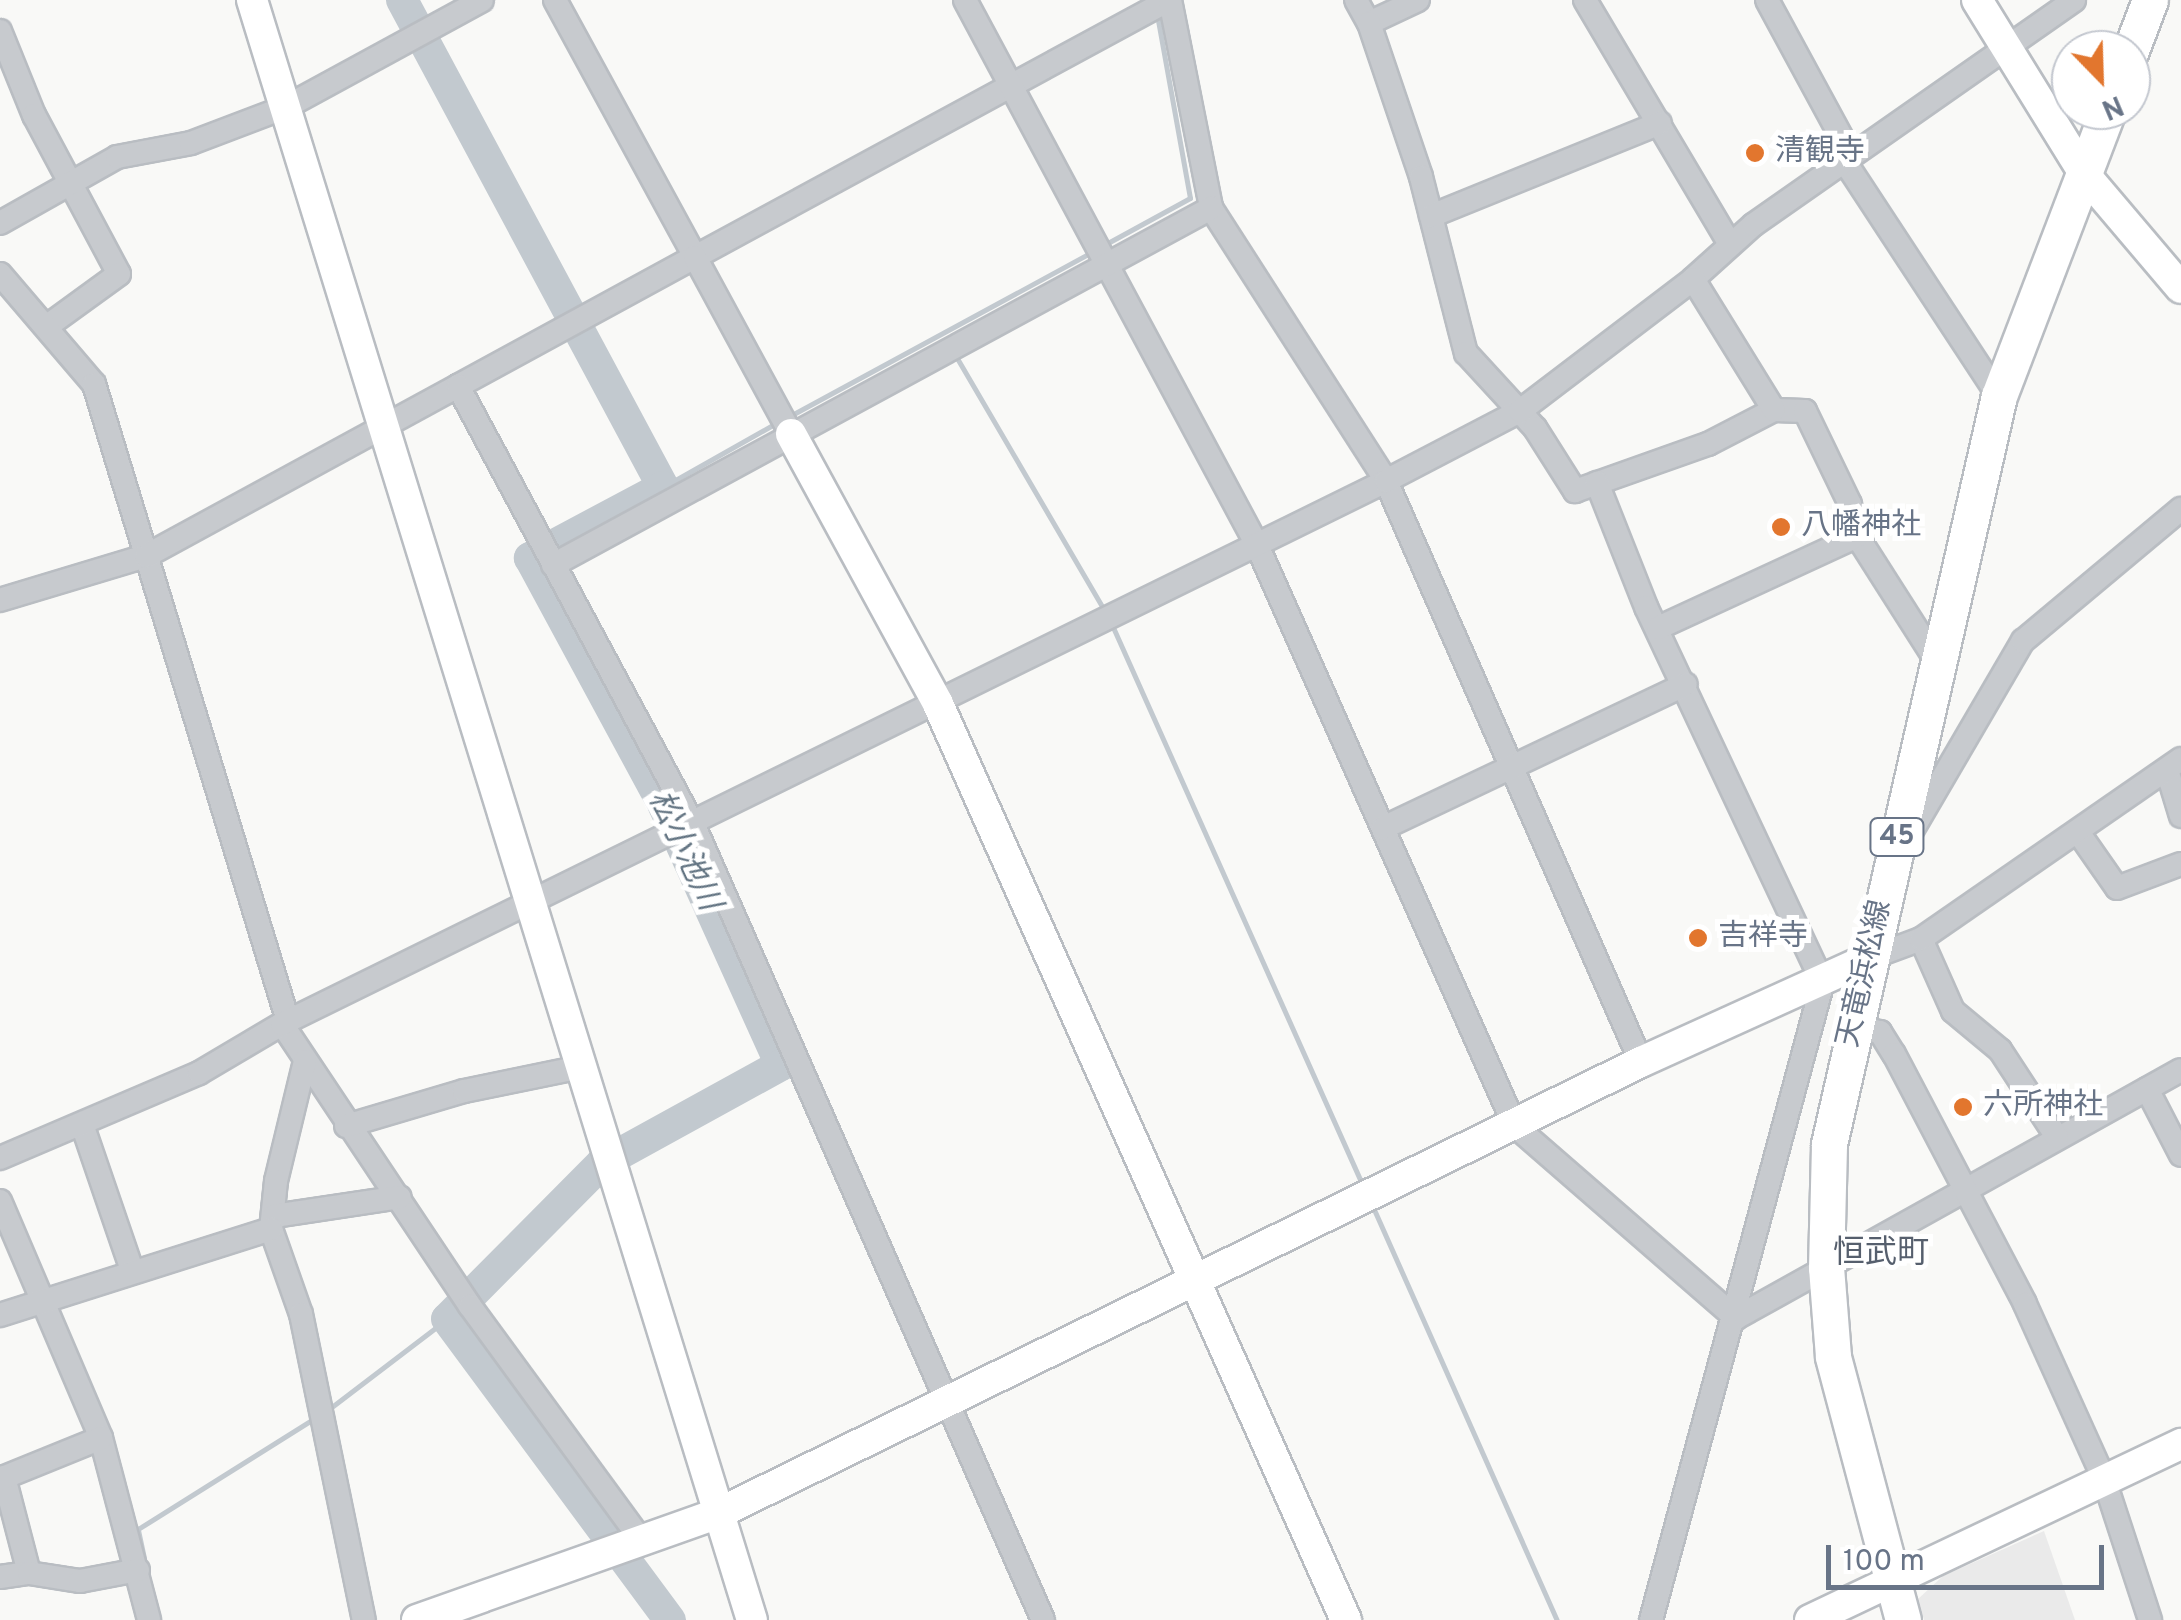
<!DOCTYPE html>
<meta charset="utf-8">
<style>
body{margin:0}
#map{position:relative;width:2181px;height:1620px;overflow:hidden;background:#f9f9f7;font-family:Overpass,"Noto Sans JP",sans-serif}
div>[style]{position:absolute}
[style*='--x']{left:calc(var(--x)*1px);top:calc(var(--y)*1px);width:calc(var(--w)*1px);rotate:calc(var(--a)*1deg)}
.built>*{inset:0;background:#eaeaea}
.stream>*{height:5px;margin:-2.5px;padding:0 2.5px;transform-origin:2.5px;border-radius:2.5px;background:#c2c9cf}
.river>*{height:32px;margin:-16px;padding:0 16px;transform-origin:16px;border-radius:16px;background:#c2c9cf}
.roads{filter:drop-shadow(2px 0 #b9bdc2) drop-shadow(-2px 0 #b9bdc2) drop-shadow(0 2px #b9bdc2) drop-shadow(0 -2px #b9bdc2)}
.street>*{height:22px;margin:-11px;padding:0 11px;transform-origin:11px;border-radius:11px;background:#c7cace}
.secondary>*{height:30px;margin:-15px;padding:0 15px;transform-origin:15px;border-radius:15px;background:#fff}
.primary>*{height:35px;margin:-17.5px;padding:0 17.5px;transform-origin:17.5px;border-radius:17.5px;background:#fff}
.dots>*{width:28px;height:28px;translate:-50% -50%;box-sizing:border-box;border:5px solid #fff;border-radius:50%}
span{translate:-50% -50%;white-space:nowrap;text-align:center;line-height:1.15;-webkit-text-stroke:10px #fff;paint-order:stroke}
.shield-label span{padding:2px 8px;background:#fff;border:2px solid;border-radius:8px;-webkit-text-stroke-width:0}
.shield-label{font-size:28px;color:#687487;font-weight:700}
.poi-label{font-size:30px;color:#687487}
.left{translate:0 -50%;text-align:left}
.street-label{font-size:30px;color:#687487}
.water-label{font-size:32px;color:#647583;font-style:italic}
.neighbourhood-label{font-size:32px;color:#565f6d}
.north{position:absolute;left:2051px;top:30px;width:100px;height:100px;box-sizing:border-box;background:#fff;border:2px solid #c3c7cf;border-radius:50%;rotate:157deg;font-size:28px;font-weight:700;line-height:40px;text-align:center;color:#687487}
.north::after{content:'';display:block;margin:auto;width:35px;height:45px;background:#e2762e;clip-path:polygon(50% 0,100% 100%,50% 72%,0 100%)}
.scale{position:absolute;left:1826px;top:1545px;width:278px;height:45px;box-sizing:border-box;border:5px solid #687487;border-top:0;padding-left:12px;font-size:30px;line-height:35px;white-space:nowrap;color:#687487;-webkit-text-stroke:8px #fff;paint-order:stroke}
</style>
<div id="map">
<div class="built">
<div style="clip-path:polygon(2044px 1531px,2075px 1620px,1924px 1620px,1918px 1599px,1943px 1576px)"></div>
</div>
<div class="stream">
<div style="--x:1104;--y:245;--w:98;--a:-28.7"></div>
<div style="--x:1190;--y:198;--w:186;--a:-100.2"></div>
<div style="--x:954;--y:353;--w:299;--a:59.7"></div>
<div style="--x:788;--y:417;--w:344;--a:-28.5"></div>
<div style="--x:663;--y:487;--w:132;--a:-29.5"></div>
<div style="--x:1112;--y:625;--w:615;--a:65.9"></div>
<div style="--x:1372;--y:1205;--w:454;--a:66"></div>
<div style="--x:329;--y:1409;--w:148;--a:-37.3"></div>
<div style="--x:144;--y:1558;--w:30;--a:-102"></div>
<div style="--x:138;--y:1529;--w:209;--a:-32.1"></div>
</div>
<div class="river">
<div style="--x:402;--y:0;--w:553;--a:61.81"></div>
<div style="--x:663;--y:487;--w:151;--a:151.9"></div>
<div style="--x:530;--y:558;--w:282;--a:61.6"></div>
<div style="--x:664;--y:806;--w:284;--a:65.7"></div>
<div style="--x:781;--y:1065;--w:205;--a:151.2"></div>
<div style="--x:601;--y:1164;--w:218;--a:134.8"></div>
<div style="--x:447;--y:1319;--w:375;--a:53.5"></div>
</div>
<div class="roads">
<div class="street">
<div style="--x:555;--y:0;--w:293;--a:61.4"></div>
<div style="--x:695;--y:257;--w:539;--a:-28.47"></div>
<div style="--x:965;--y:0;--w:618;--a:61.82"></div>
<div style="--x:1257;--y:545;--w:636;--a:66.06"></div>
<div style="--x:1515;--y:1126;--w:293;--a:41"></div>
<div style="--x:1736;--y:1318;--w:509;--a:-29.13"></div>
<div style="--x:1170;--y:0;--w:212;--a:78.8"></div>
<div style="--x:1211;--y:208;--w:324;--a:57.3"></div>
<div style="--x:1386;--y:481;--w:634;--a:66.3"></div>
<div style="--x:1356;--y:0;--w:26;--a:61"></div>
<div style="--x:1369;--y:23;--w:54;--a:-25.1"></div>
<div style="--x:1585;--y:0;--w:284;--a:59.3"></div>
<div style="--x:1767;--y:0;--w:170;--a:61.5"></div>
<div style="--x:1848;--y:149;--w:13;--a:103"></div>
<div style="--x:1845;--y:162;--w:280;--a:56.7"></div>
<div style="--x:1369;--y:23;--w:163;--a:71.3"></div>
<div style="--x:1421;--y:177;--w:182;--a:75.7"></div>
<div style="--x:1466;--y:353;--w:102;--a:47.4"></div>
<div style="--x:1535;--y:428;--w:75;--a:57.6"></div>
<div style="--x:1575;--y:491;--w:141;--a:-19.5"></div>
<div style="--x:1708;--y:444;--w:74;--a:-27.3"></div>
<div style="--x:1774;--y:410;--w:31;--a:2"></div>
<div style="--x:1805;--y:411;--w:103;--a:64.2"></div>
<div style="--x:1850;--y:504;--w:33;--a:78"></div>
<div style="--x:1857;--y:536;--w:147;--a:57.5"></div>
<div style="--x:0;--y:31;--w:91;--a:68"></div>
<div style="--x:34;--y:115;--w:180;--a:61.9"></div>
<div style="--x:119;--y:274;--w:90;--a:144"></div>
<div style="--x:1431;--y:216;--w:247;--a:-22.1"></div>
<div style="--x:0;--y:223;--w:134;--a:-29.4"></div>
<div style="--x:117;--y:157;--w:75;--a:-10.7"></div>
<div style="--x:191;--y:143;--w:102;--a:-20.8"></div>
<div style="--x:286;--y:107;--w:223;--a:-28.6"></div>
<div style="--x:0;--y:274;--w:145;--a:49.5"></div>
<div style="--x:94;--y:384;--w:666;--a:73.06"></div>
<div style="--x:1693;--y:279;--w:81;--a:-42"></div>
<div style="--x:1753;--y:225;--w:392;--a:-35"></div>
<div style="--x:458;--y:386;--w:270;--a:-28.6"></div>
<div style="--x:695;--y:257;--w:201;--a:61.5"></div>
<div style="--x:1597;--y:483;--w:133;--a:68.4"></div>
<div style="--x:1646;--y:607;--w:409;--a:64.8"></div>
<div style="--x:553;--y:565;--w:749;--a:-28.48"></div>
<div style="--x:0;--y:600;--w:152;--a:-16.8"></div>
<div style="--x:146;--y:556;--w:355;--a:-28.6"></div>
<div style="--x:458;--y:386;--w:499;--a:61.8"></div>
<div style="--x:694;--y:826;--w:867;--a:66.27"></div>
<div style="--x:1658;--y:628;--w:219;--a:-24.8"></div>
<div style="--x:2167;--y:770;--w:48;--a:73.1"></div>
<div style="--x:1383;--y:828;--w:335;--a:-25.4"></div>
<div style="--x:2078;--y:832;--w:68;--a:55.1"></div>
<div style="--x:2117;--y:888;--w:68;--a:-20.6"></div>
<div style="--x:1903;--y:846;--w:238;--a:-59.7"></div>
<div style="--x:2023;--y:641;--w:206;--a:-39.9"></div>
<div style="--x:1921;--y:939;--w:79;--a:66"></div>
<div style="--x:1953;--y:1011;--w:61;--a:39.7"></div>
<div style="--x:2000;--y:1050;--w:104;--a:56.8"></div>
<div style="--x:1870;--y:958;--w:54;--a:-20.4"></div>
<div style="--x:1921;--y:939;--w:316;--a:-34.7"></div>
<div style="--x:282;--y:1024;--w:339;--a:56.3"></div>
<div style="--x:470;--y:1306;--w:290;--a:53.8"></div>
<div style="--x:1853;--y:1026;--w:28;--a:13"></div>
<div style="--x:1880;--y:1032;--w:26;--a:58"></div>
<div style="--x:1894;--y:1054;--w:282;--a:62.3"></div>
<div style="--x:2025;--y:1304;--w:192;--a:65.7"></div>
<div style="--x:2104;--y:1479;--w:148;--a:71.9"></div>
<div style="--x:305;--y:1061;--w:123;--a:103.6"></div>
<div style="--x:276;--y:1181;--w:48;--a:95.9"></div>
<div style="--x:271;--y:1229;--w:90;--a:70.6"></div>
<div style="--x:301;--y:1314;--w:312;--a:78.4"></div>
<div style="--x:2147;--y:1089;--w:74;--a:62.7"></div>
<div style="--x:346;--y:1126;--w:123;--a:-16.5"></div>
<div style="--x:464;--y:1091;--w:119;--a:-11.6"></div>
<div style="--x:83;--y:1127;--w:151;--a:71.1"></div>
<div style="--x:0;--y:1158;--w:216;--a:-23.1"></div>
<div style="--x:199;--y:1073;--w:96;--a:-30.6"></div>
<div style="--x:282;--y:1024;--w:1230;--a:-26.19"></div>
<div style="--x:1386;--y:481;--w:151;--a:-27.6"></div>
<div style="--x:1520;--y:411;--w:218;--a:-37.3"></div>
<div style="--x:1693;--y:279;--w:154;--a:58.3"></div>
<div style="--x:0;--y:1201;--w:258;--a:66.9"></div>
<div style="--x:101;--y:1438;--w:188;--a:75.2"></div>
<div style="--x:274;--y:1216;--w:127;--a:-8.6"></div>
<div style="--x:0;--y:1315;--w:284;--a:-17.6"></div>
<div style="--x:4;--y:1477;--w:99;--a:75.4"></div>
<div style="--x:0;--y:1479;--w:109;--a:-22.1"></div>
<div style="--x:0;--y:1577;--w:29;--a:-8"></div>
<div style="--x:29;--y:1573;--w:52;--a:8.9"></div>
<div style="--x:80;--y:1581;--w:59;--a:-10.7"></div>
<div style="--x:1651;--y:1620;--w:669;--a:-74.93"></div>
</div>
<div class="secondary">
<div style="--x:252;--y:0;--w:1695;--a:72.85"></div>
<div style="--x:1977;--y:0;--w:206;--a:58.3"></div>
<div style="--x:2085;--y:175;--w:148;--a:49.7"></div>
<div style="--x:791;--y:434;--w:307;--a:61.4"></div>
<div style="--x:938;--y:704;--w:1003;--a:65.99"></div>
<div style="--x:417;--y:1620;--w:320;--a:-19.5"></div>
<div style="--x:719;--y:1513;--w:1026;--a:-26.07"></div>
<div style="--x:1641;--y:1062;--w:252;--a:-24.4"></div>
<div style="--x:1810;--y:1620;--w:411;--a:-25.4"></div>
</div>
<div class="primary">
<div style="--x:2131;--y:50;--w:53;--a:-69.2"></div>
<div style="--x:1903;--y:1620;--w:273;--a:-104.9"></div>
<div style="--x:1833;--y:1356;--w:88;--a:-94.5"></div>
<div style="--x:1826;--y:1268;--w:124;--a:-88.6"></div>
<div style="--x:1829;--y:1144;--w:767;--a:-77.2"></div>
<div style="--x:1999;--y:396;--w:306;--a:-69.1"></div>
</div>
</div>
<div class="dots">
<div style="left:1755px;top:153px;background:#e2762e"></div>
<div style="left:1781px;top:527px;background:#e2762e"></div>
<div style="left:1698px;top:938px;background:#e2762e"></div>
<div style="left:1963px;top:1107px;background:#e2762e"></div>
</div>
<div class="shield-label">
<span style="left:1897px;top:837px">45</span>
</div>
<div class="poi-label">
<span class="left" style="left:1775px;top:153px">清観寺</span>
<span class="left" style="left:1801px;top:527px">八幡神社</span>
<span class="left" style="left:1718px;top:938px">吉祥寺</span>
<span class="left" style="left:1983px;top:1107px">六所神社</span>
</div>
<div class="street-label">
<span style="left:1866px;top:974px;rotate:-77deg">天竜浜松線</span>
</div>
<div class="water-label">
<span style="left:683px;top:851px;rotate:65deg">松小池川</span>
</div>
<div class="neighbourhood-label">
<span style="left:1881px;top:1254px">恒武町</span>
</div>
<div class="north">N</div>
<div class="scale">100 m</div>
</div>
